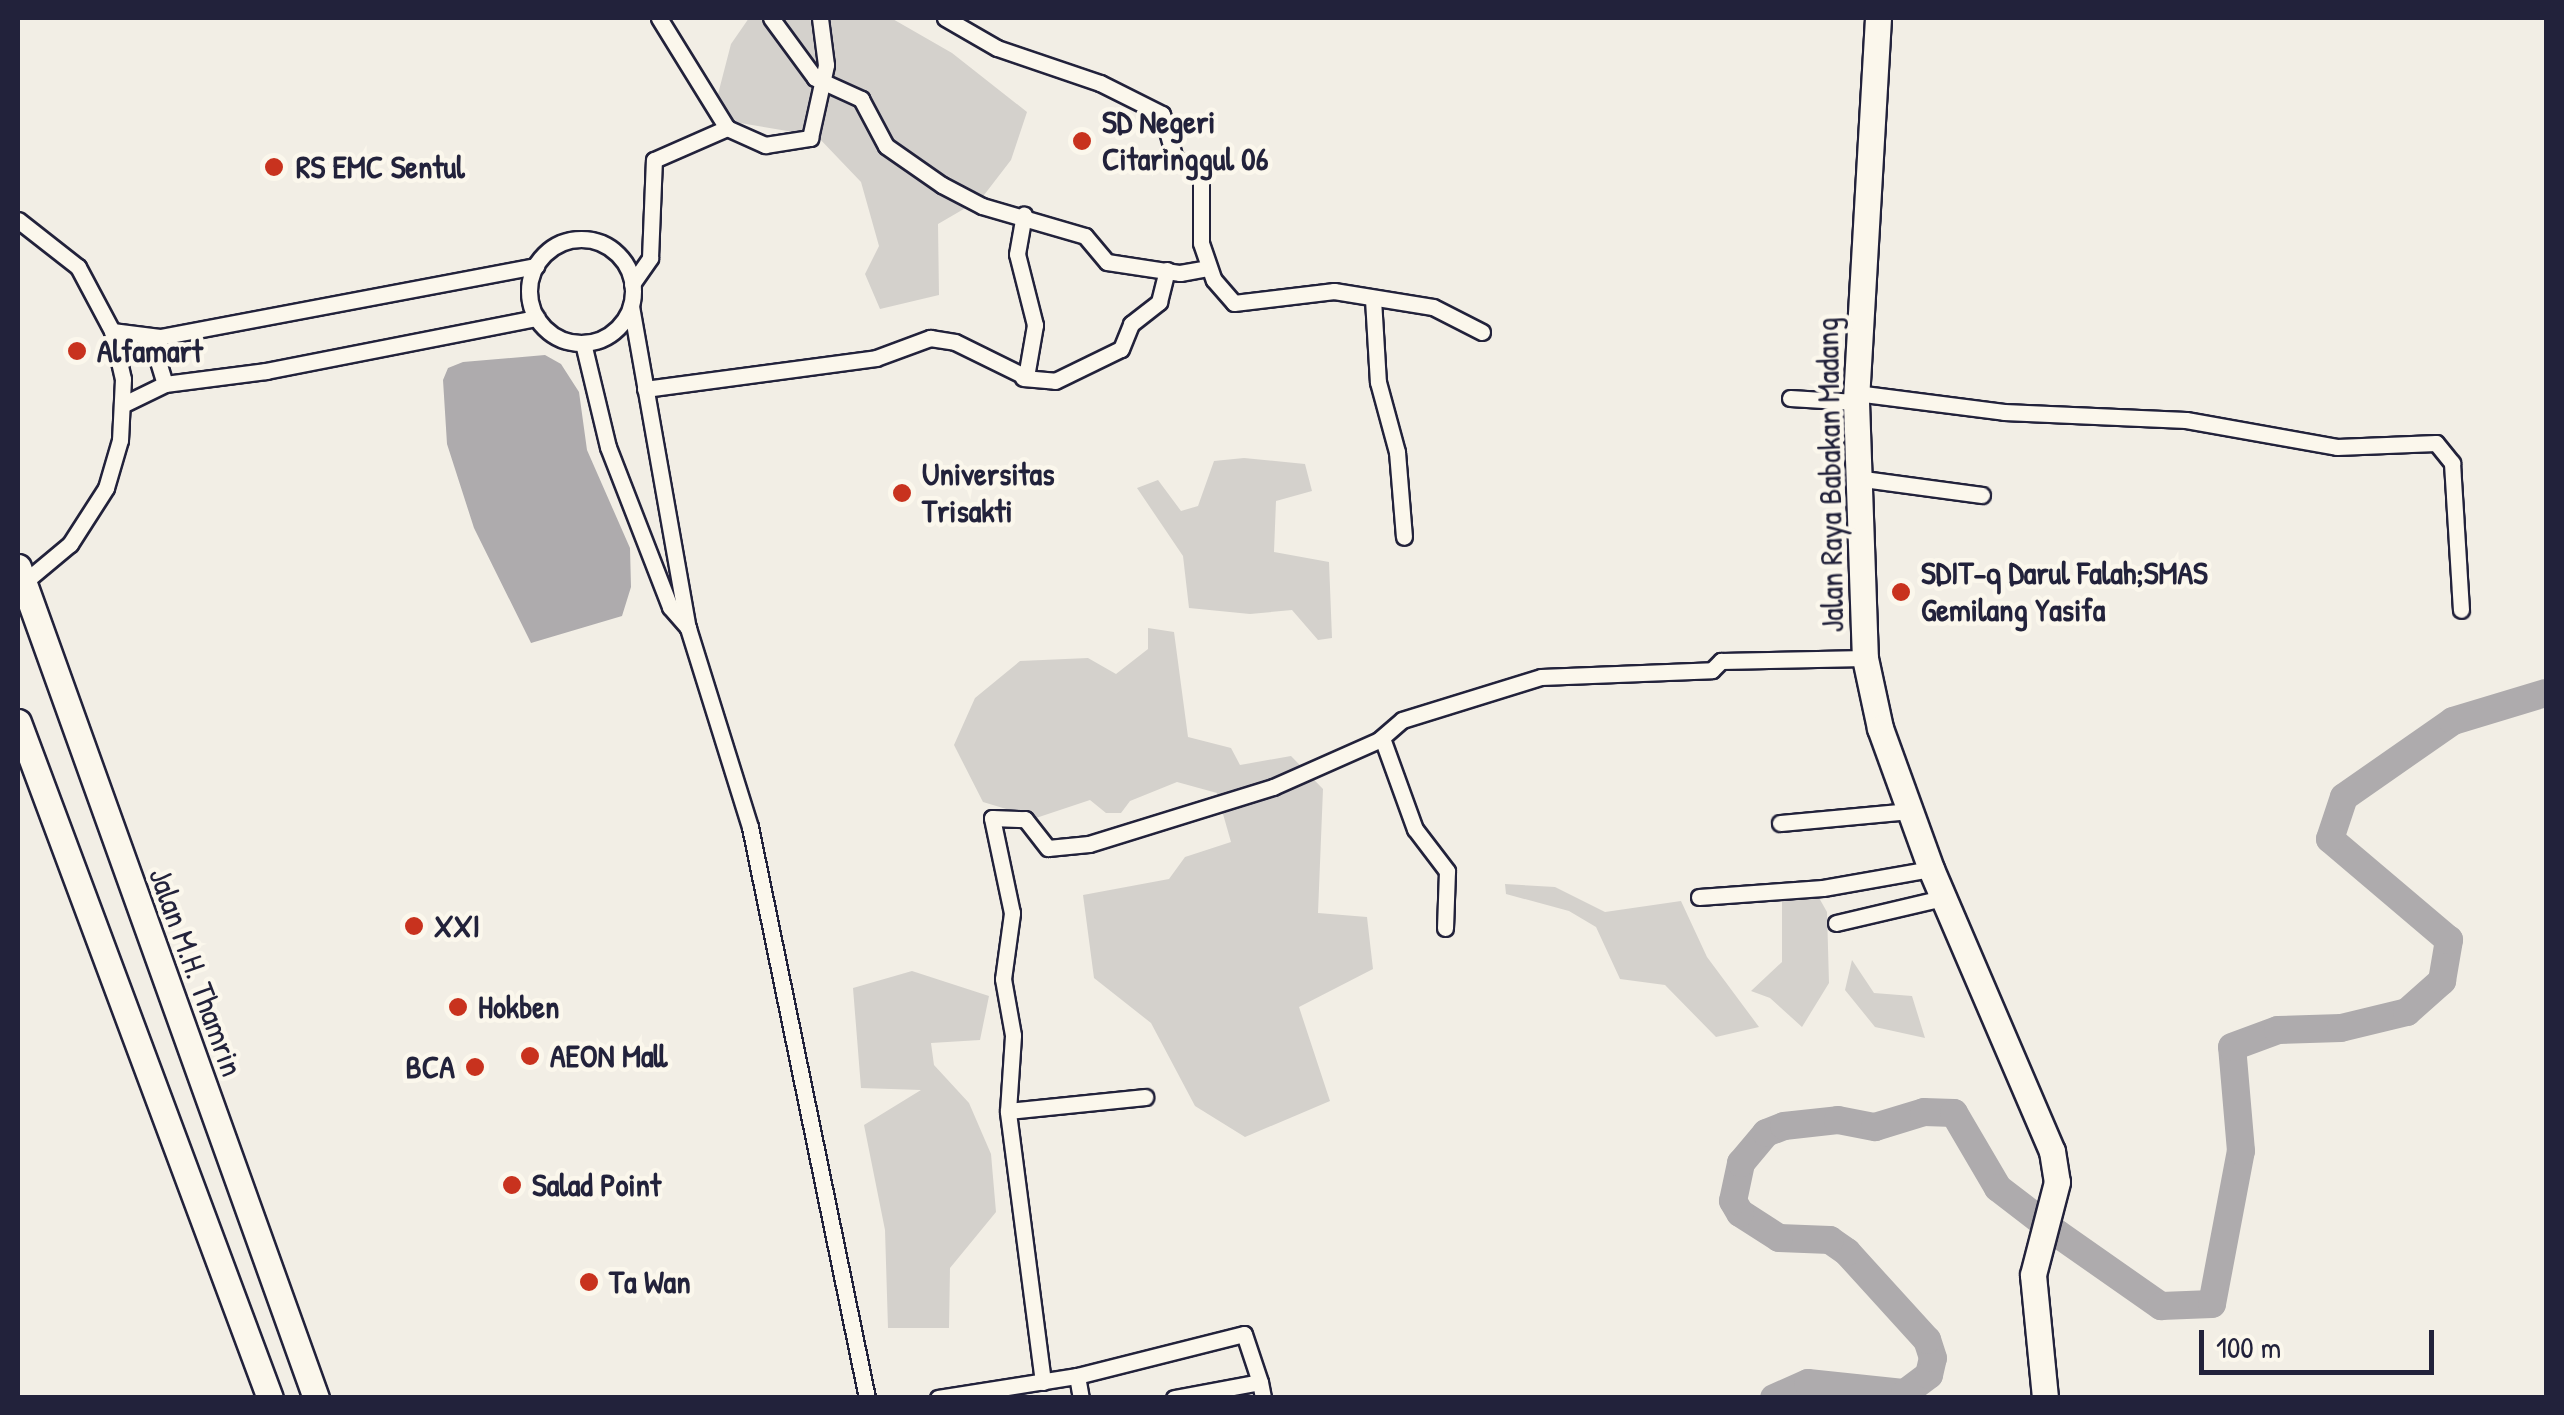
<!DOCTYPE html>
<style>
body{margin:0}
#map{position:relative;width:2564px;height:1415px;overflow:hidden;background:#f2eee5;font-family:"Patrick Hand",sans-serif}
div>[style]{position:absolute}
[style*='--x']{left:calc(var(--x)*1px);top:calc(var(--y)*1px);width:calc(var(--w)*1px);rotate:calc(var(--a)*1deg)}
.green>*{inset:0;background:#d4d1cc}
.water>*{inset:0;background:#aeabad}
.river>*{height:28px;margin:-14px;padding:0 14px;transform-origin:14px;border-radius:14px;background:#aeabad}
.roads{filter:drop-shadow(2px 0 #22223b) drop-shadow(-2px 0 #22223b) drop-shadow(0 2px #22223b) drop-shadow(0 -2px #22223b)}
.street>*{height:15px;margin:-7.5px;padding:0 7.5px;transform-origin:7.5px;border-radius:7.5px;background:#fbf7ec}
.street>.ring{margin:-7.5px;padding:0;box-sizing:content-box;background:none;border:15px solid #fbf7ec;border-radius:50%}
.primary>*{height:25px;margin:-12.5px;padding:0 12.5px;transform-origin:12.5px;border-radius:12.5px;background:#fbf7ec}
.dots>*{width:28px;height:28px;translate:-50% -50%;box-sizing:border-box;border:5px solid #fbf7ec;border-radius:50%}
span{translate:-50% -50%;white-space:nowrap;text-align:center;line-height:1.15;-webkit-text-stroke:9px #fbf7ec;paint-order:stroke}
.poi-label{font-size:32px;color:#22223b;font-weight:700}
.left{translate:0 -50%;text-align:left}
.right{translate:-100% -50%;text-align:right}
.street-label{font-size:32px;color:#22223b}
.frame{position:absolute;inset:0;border:20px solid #22223b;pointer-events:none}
.scale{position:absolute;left:2199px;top:1330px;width:235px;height:45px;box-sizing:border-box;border:5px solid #22223b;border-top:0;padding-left:12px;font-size:30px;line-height:35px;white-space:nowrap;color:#22223b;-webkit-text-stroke:8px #fbf7ec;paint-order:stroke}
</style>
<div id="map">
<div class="green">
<div style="clip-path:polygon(749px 18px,891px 18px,952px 53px,1027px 112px,1011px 160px,981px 199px,938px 224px,939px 295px,880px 309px,865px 274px,879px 246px,861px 182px,817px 136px,734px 122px,717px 98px,731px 44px)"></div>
<div style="clip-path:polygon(1244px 458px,1305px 464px,1312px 491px,1276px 501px,1274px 552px,1329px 562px,1332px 638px,1318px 640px,1292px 610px,1250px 614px,1189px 608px,1183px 556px,1137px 488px,1158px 480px,1181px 511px,1198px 506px,1214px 461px)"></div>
<div style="clip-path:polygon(1148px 628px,1174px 632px,1188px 737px,1231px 748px,1240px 765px,1291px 756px,1323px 789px,1318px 913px,1367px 917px,1373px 969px,1299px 1007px,1330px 1101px,1245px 1137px,1195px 1106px,1151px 1023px,1094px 978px,1083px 895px,1169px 879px,1185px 857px,1231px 842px,1217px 793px,1177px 782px,1130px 801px,1121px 813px,1106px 813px,1090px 800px,1036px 818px,983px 802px,954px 745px,975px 698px,1020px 661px,1088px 658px,1116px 674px,1148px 649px)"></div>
<div style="clip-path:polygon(1505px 884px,1555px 887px,1605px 912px,1681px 901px,1707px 957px,1759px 1027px,1716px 1037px,1665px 985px,1620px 979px,1596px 927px,1569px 911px,1506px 894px)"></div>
<div style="clip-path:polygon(1818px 896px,1827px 912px,1829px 983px,1802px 1027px,1770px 998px,1751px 991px,1782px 962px,1782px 900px)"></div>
<div style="clip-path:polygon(1852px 960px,1874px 993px,1912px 996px,1925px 1038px,1875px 1027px,1845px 990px)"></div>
<div style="clip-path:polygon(912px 971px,989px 996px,980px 1040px,931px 1043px,934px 1065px,969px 1103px,991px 1154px,996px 1212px,950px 1268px,949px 1328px,888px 1328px,885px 1230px,864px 1125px,921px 1090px,861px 1088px,853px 988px)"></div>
</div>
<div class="water">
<div style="clip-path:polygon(545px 355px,561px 364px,579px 392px,587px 450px,630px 548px,631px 587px,622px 616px,531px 643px,474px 528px,447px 444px,443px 380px,448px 368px,463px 362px)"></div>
</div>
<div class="river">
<div style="--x:1774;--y:1398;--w:37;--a:-24"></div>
<div style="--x:1808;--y:1383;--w:98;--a:5.9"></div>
<div style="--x:1905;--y:1393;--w:30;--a:-37"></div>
<div style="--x:1929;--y:1375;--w:17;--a:-77"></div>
<div style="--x:1933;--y:1358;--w:19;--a:-108"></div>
<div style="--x:1927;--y:1340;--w:119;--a:-132.3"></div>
<div style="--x:1847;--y:1252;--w:21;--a:-145"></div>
<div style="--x:1830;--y:1240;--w:51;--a:-177.8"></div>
<div style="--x:1779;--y:1238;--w:46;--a:-147.3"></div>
<div style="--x:1740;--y:1213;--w:14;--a:-120"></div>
<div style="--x:1733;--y:1201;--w:39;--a:-78"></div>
<div style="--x:1741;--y:1163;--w:39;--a:-50"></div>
<div style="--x:1766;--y:1133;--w:19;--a:-21"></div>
<div style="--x:1784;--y:1126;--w:54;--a:-6.3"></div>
<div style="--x:1838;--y:1120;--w:38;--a:11"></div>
<div style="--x:1875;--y:1127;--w:51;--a:-17"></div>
<div style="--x:1924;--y:1112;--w:30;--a:2"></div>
<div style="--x:1954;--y:1113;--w:87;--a:59.6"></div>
<div style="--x:1998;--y:1188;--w:76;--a:37.5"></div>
<div style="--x:2058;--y:1234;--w:126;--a:35"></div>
<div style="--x:2161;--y:1306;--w:51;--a:-2.2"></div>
<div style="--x:2212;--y:1304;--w:156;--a:-79.3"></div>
<div style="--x:2241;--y:1151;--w:104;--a:-94.9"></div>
<div style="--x:2232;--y:1047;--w:49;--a:-20.3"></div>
<div style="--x:2278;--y:1030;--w:63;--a:-1.8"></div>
<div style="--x:2341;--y:1028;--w:68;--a:-13.6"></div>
<div style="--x:2407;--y:1012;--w:47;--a:-41.5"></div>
<div style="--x:2442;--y:981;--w:42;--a:-80.3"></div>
<div style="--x:2449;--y:940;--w:156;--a:-139.7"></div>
<div style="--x:2330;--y:839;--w:44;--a:-71.6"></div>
<div style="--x:2344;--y:797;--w:133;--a:-34.9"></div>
<div style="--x:2453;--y:721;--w:97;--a:-16.8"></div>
</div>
<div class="roads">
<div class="street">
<div style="--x:659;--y:18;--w:129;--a:58.3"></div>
<div style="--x:771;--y:18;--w:74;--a:53.7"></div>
<div style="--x:815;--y:78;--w:51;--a:24.5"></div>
<div style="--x:861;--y:99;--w:53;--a:62"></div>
<div style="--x:886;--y:146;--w:68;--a:34.9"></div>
<div style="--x:942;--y:185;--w:45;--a:27.7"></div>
<div style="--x:982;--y:206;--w:107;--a:16.2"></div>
<div style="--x:1085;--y:236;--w:34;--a:50"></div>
<div style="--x:1107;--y:262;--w:74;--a:8.6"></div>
<div style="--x:1180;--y:273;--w:29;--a:-10"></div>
<div style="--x:945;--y:18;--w:60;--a:30"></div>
<div style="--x:997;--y:48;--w:109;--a:18.8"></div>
<div style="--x:1100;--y:83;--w:69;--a:26.6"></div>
<div style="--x:1162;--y:114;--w:47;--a:73.9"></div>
<div style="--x:1175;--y:159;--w:29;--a:25"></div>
<div style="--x:1201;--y:171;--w:72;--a:90"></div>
<div style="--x:1201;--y:243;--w:39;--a:71"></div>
<div style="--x:1214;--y:280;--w:30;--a:49"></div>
<div style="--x:1234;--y:303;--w:101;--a:-6.8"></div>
<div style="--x:1334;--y:291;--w:100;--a:9.2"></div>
<div style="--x:1433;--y:307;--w:55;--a:27"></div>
<div style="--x:18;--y:220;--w:76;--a:38.1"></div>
<div style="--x:78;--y:267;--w:72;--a:62"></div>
<div style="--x:112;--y:331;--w:49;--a:77.1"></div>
<div style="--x:123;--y:379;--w:61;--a:92.8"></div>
<div style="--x:120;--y:440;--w:50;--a:106.3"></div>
<div style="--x:106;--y:488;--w:67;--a:122.7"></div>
<div style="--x:70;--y:544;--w:62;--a:140.2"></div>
<div class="ring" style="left:529px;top:239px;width:89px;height:89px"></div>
<div style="--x:632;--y:284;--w:32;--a:-55"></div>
<div style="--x:650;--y:258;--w:98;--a:-87.7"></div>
<div style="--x:654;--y:160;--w:80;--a:-23.7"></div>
<div style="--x:727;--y:128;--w:42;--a:24.1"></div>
<div style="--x:765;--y:145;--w:46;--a:-8.8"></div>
<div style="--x:810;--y:138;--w:75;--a:-77.6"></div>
<div style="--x:826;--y:65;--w:47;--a:-97.3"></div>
<div style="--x:1373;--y:299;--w:83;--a:86.6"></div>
<div style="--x:1378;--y:382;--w:73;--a:74.8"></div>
<div style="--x:1397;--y:452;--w:85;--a:85.3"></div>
<div style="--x:631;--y:306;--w:327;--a:80"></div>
<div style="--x:688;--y:628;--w:208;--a:72.7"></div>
<div style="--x:750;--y:827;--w:583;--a:78.42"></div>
<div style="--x:112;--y:331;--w:48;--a:7.1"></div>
<div style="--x:160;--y:337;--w:383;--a:-10.7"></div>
<div style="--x:160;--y:337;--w:21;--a:98"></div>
<div style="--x:157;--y:358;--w:27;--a:73"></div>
<div style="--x:583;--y:343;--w:107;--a:76.5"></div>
<div style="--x:608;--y:447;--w:172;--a:68.8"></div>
<div style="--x:670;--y:607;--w:28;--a:49"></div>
<div style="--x:1023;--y:378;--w:32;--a:5"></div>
<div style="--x:1055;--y:381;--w:73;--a:-25.9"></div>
<div style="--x:1121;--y:349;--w:27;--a:-68"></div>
<div style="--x:1131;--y:324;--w:36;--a:-38"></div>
<div style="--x:1159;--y:302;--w:33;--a:-76"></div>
<div style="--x:645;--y:389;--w:233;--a:-7.6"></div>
<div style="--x:876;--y:358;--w:58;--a:-20.3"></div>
<div style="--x:930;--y:338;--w:25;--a:9"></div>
<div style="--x:955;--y:342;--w:79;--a:26.2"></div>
<div style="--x:1026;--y:377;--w:53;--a:-80.2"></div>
<div style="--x:1035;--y:325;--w:73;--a:-104.2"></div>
<div style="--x:1017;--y:254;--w:40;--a:-80"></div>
<div style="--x:1856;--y:393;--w:149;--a:7.3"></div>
<div style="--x:2004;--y:412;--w:182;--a:2.5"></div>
<div style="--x:2186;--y:420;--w:153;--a:10.1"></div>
<div style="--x:2337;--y:447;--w:99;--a:-2.3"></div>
<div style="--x:2436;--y:443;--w:26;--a:51"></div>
<div style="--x:2452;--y:463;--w:147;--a:86.5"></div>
<div style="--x:1790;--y:398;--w:66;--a:3.5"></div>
<div style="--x:122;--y:405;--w:48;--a:-26"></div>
<div style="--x:165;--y:384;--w:102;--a:-7.3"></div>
<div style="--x:266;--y:371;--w:276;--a:-11.1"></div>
<div style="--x:1856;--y:478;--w:127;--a:7.7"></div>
<div style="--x:1382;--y:738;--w:97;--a:70.1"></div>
<div style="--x:1415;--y:829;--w:53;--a:52.7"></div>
<div style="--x:1447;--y:871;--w:57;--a:92"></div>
<div style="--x:1780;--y:823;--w:131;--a:-5.3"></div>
<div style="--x:1699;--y:897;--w:124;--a:-4.2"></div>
<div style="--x:1823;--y:888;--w:110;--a:-10"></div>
<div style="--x:1836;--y:923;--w:110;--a:-13.2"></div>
<div style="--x:1008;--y:1111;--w:138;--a:-5.8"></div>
<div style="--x:1077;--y:1376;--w:22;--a:80"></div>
<div style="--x:1043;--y:1382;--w:273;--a:-97.4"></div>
<div style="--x:1008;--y:1111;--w:76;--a:-86.2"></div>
<div style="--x:1013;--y:1035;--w:57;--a:-100.1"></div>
<div style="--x:1003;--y:979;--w:67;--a:-82.2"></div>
<div style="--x:1012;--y:913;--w:97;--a:-101.9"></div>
<div style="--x:992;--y:818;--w:33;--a:2"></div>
<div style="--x:1025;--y:819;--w:37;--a:52"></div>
<div style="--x:1048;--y:848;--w:41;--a:-5.6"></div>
<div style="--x:1089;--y:844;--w:193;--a:-17.2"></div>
<div style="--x:1273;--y:787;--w:116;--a:-23.9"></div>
<div style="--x:1379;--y:740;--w:30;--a:-41"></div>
<div style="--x:1402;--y:720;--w:145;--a:-17.2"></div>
<div style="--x:1541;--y:677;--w:171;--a:-2.3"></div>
<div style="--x:1712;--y:670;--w:13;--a:-45"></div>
<div style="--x:1721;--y:661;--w:144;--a:-1.2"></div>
<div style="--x:938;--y:1398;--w:141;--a:-9"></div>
<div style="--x:1077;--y:1376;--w:172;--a:-14.1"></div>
<div style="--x:1244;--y:1334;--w:51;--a:71.6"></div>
<div style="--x:1174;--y:1398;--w:87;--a:-10.5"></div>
<div style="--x:1260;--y:1382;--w:16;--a:79"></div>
</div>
<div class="primary">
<div style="--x:1878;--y:18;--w:385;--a:93.3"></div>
<div style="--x:1856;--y:402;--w:256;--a:88"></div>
<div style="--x:1865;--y:658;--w:72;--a:77.9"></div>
<div style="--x:1880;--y:728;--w:150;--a:70.1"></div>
<div style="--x:1931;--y:869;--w:307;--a:66.8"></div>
<div style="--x:2052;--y:1151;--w:31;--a:81"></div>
<div style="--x:2057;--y:1182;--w:96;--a:104.5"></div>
<div style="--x:2033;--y:1275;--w:124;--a:84.4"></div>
<div style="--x:18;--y:567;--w:883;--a:70.27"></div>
<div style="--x:18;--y:722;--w:721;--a:69.56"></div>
</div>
</div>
<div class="dots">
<div style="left:1082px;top:141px;background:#c8321e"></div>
<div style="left:274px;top:167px;background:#c8321e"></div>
<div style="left:77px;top:351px;background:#c8321e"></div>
<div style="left:902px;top:493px;background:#c8321e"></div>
<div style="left:1901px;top:592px;background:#c8321e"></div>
<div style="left:414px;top:926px;background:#c8321e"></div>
<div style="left:458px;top:1007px;background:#c8321e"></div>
<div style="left:530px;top:1056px;background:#c8321e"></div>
<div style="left:475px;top:1067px;background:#c8321e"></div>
<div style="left:512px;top:1185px;background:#c8321e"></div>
<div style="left:589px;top:1282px;background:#c8321e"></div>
</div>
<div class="poi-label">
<span class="left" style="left:1102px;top:141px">SD Negeri<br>Citaringgul 06</span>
<span class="left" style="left:296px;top:167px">RS EMC Sentul</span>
<span class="left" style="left:97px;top:351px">Alfamart</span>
<span class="left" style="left:922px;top:493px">Universitas<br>Trisakti</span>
<span class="left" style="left:1921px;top:592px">SDIT-q Darul Falah;SMAS<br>Gemilang Yasifa</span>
<span class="left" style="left:434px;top:926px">XXI</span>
<span class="left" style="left:478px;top:1007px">Hokben</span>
<span class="left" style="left:550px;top:1056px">AEON Mall</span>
<span class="right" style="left:455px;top:1067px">BCA</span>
<span class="left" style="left:532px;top:1185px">Salad Point</span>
<span class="left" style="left:609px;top:1282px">Ta Wan</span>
</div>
<div class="street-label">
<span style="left:1830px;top:475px;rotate:-91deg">Jalan Raya Babakan Madang</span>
<span style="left:196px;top:972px;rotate:70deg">Jalan M.H. Thamrin</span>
</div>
<div class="frame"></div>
<div class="scale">100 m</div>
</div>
